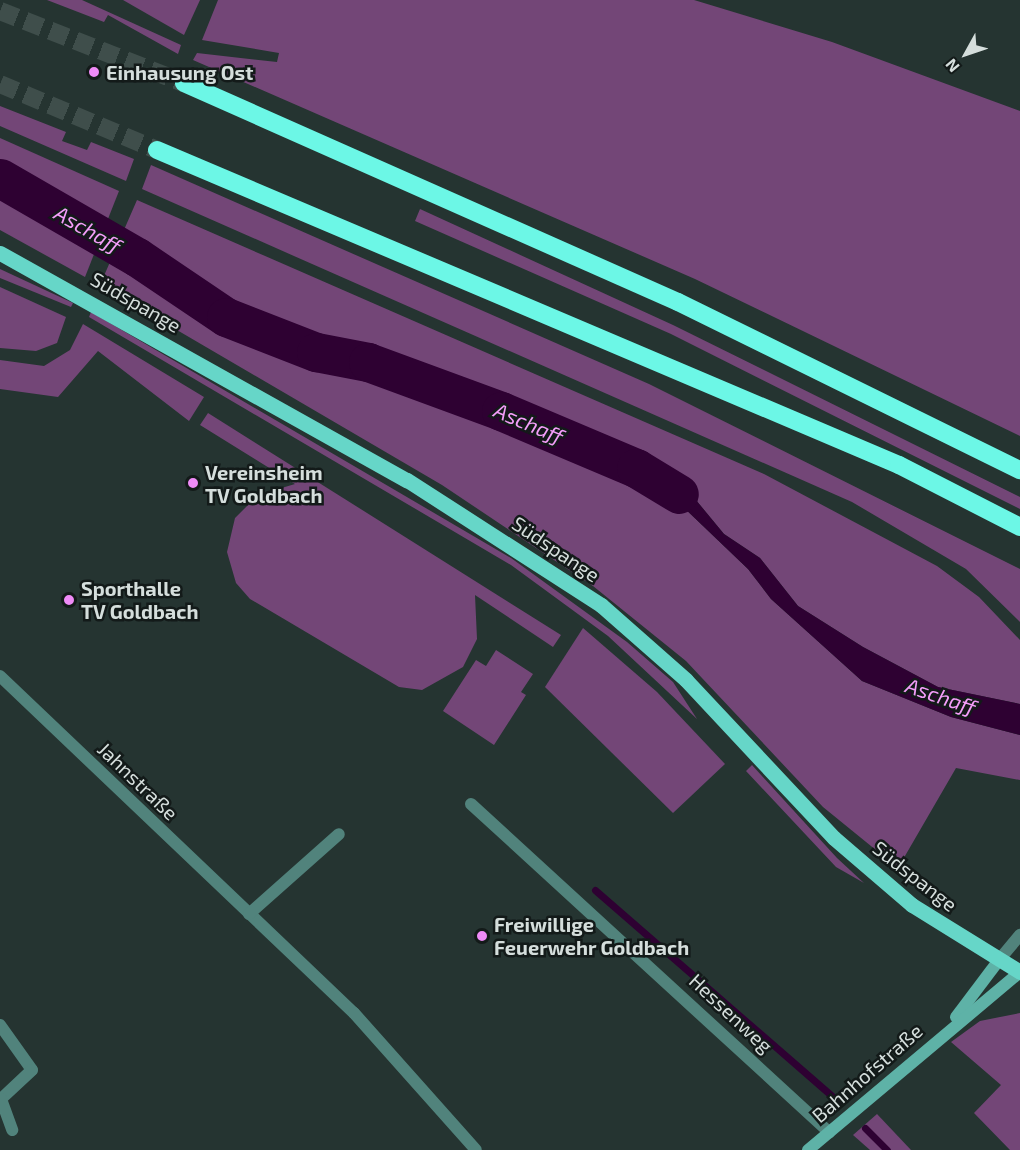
<!DOCTYPE html>
<meta charset="utf-8">
<style>
body{margin:0}
#map{position:relative;width:1020px;height:1150px;overflow:hidden;background:#253431;font-family:"Exo 2",sans-serif}
div>[style]{position:absolute}
[style*='--x']{left:calc(var(--x)*1px);top:calc(var(--y)*1px);width:calc(var(--w)*1px);rotate:calc(var(--a)*1deg)}
.green>*{inset:0;background:#734677}
.water>*{inset:0;background:#2e0132}
.stream>*{height:7px;margin:-3.5px;padding:0 3.5px;transform-origin:3.5px;border-radius:3.5px;background:#2e0132}
.river>*{height:39px;margin:-19.5px;padding:0 19.5px;transform-origin:19.5px;border-radius:19.5px;background:#2e0132}
.highway-tunnel>*{height:18px;margin-top:-9px;transform-origin:0;background:repeating-linear-gradient(90deg,#3f4e4b 0 18px,transparent 0 27px)}
.street>*{height:12px;margin:-6px;padding:0 6px;transform-origin:6px;border-radius:6px;background:#51837c}
.secondary>*{height:12px;margin:-6px;padding:0 6px;transform-origin:6px;border-radius:6px;background:#5eb2a7}
.primary>*{height:15px;margin:-7.5px;padding:0 7.5px;transform-origin:7.5px;border-radius:7.5px;background:#66d6c8}
.highway>*{height:18px;margin:-9px;padding:0 9px;transform-origin:9px;border-radius:9px;background:#6cf7e6}
.dots>*{width:16px;height:16px;translate:-50% -50%;box-sizing:border-box;border:3px solid #131a19;border-radius:50%}
span{translate:-50% -50%;white-space:nowrap;text-align:center;line-height:1.15;-webkit-text-stroke:5px #131a19;paint-order:stroke}
.poi-label{font-size:20px;color:#d5dedc;font-weight:700}
.left{translate:0 -50%;text-align:left}
.street-label{font-size:20px;color:#d5dedc}
.water-label{font-size:21px;color:#f39df9;font-style:italic}
.north{position:absolute;left:936px;top:24px;width:60px;height:60px;-webkit-text-stroke:4px #131a19;paint-order:stroke;rotate:230deg;font-size:16px;font-weight:700;line-height:24px;text-align:center;color:#d5dedc}
.north::after{content:'';display:block;margin:auto;width:21px;height:27px;background:#d5dedc;clip-path:polygon(50% 0,100% 100%,50% 72%,0 100%)}
</style>
<div id="map">
<div class="green">
<div style="clip-path:polygon(47px 0,82px 0,181px 45px,178px 54px,108px 15px,104px 22px)"></div>
<div style="clip-path:polygon(123px 0,200px 0,184px 35px)"></div>
<div style="clip-path:polygon(218px 0,694px 0,832px 42px,1020px 111px,1020px 436px,695px 279px,193px 60px,197px 53px,277px 62px,279px 53px,202px 40px)"></div>
<div style="clip-path:polygon(0 106px,66px 132px,62px 141px,87px 150px,91px 142px,134px 159px,126px 181px,0 126px)"></div>
<div style="clip-path:polygon(0 138px,119px 191px,85px 277px,0 230px)"></div>
<div style="clip-path:polygon(151px 165px,649px 384px,1020px 569px,1020px 622px,966px 569px,852px 502px,142px 189px)"></div>
<div style="clip-path:polygon(137px 200px,764px 474px,937px 566px,979px 597px,1020px 640px,1020px 704px,938px 687px,863px 647px,798px 606px,760px 558px,724px 534px,686px 488px,621px 451px,643px 480px,679px 503px,748px 569px,771px 599px,862px 681px,951px 717px,1020px 735px,1020px 780px,956px 768px,898px 868px,823px 807px,686px 661px,593px 586px,442px 485px,100px 285px)"></div>
<div style="clip-path:polygon(420px 209px,673px 325px,1020px 497px,1020px 509px,671px 334px,415px 221px)"></div>
<div style="clip-path:polygon(0 269px,73px 303px,71px 307px,0 278px)"></div>
<div style="clip-path:polygon(0 287px,66px 317px,57px 343px,36px 351px,0 348px)"></div>
<div style="clip-path:polygon(91px 312px,511px 558px,627px 642px,673px 682px,697px 719px,608px 636px,511px 565px,89px 317px)"></div>
<div style="clip-path:polygon(83px 324px,204px 397px,189px 421px,98px 351px,58px 397px,0 389px,0 360px,44px 366px,70px 350px)"></div>
<div style="clip-path:polygon(208px 413px,561px 635px,553px 647px,475px 595px,477px 639px,463px 667px,422px 690px,399px 687px,250px 599px,236px 583px,227px 552px,235px 518px,258px 495px,295px 484px,200px 425px)"></div>
<div style="clip-path:polygon(583px 628px,657px 692px,725px 764px,673px 813px,545px 687px)"></div>
<div style="clip-path:polygon(496px 650px,533px 674px,521px 692px,526px 695px,494px 745px,443px 711px,476px 660px,486px 666px)"></div>
<div style="clip-path:polygon(752px 765px,837px 858px,864px 883px,836px 867px,746px 771px)"></div>
<div style="clip-path:polygon(1020px 1013px,1020px 1150px,1010px 1150px,974px 1113px,1001px 1085px,951px 1042px,980px 1021px)"></div>
<div style="clip-path:polygon(877px 1114px,911px 1150px,870px 1150px,853px 1135px)"></div>
</div>
<div class="water">
<div style="clip-path:polygon(620px 450px,686px 488px,724px 534px,760px 558px,798px 606px,863px 647px,938px 687px,1020px 704px,1020px 735px,951px 717px,862px 681px,771px 599px,748px 569px,679px 503px,643px 480px)"></div>
</div>
<div class="stream">
<div style="--x:595;--y:890;--w:322;--a:41"></div>
<div style="--x:865;--y:1128;--w:31;--a:45"></div>
</div>
<div class="river">
<div style="--x:0;--y:178;--w:158;--a:30"></div>
<div style="--x:137;--y:257;--w:107;--a:34"></div>
<div style="--x:226;--y:317;--w:97;--a:21.3"></div>
<div style="--x:316;--y:352;--w:53;--a:10.9"></div>
<div style="--x:368;--y:362;--w:142;--a:20.2"></div>
<div style="--x:501;--y:411;--w:147;--a:22.9"></div>
<div style="--x:636;--y:468;--w:50;--a:31.2"></div>
</div>
<div class="highway-tunnel">
<div style="--x:0;--y:11;--w:198;--a:21.4"></div>
<div style="--x:0;--y:84;--w:170;--a:22.8"></div>
</div>
<div class="street">
<div style="--x:0;--y:676;--w:489;--a:43.6"></div>
<div style="--x:354;--y:1013;--w:183;--a:48.3"></div>
<div style="--x:471;--y:804;--w:486;--a:42.5"></div>
<div style="--x:249;--y:914;--w:120;--a:-41.6"></div>
<div style="--x:999;--y:960;--w:33;--a:-50"></div>
<div style="--x:0;--y:1025;--w:55;--a:54.6"></div>
<div style="--x:32;--y:1070;--w:42;--a:136.9"></div>
<div style="--x:1;--y:1099;--w:33;--a:70"></div>
</div>
<div class="secondary">
<div style="--x:956;--y:1017;--w:71;--a:-53"></div>
<div style="--x:808;--y:1150;--w:277;--a:-40"></div>
</div>
<div class="primary">
<div style="--x:0;--y:253;--w:466;--a:29.2"></div>
<div style="--x:407;--y:480;--w:231;--a:32.8"></div>
<div style="--x:601;--y:605;--w:113;--a:41.4"></div>
<div style="--x:686;--y:680;--w:216;--a:46.9"></div>
<div style="--x:834;--y:838;--w:103;--a:40.7"></div>
<div style="--x:912;--y:905;--w:127;--a:31.8"></div>
</div>
<div class="highway">
<div style="--x:184;--y:83;--w:540;--a:23.91"></div>
<div style="--x:678;--y:302;--w:381;--a:26.2"></div>
<div style="--x:157;--y:150;--w:806;--a:23"></div>
<div style="--x:899;--y:465;--w:136;--a:27.1"></div>
</div>
<div class="dots">
<div style="left:94px;top:72px;background:#ef8bf7"></div>
<div style="left:193px;top:483px;background:#ef8bf7"></div>
<div style="left:69px;top:600px;background:#ef8bf7"></div>
<div style="left:482px;top:936px;background:#ef8bf7"></div>
</div>
<div class="poi-label">
<span class="left" style="left:106px;top:72px">Einhausung Ost</span>
<span class="left" style="left:205px;top:484px">Vereinsheim<br>TV Goldbach</span>
<span class="left" style="left:81px;top:600px">Sporthalle<br>TV Goldbach</span>
<span class="left" style="left:494px;top:936px">Freiwillige<br>Feuerwehr Goldbach</span>
</div>
<div class="street-label">
<span style="left:136px;top:302px;rotate:30deg">Südspange</span>
<span style="left:556px;top:549px;rotate:34deg">Südspange</span>
<span style="left:138px;top:781px;rotate:44deg">Jahnstraße</span>
<span style="left:915px;top:876px;rotate:38deg">Südspange</span>
<span style="left:731px;top:1013px;rotate:43deg">Hessenweg</span>
<span style="left:867px;top:1073px;rotate:-41deg">Bahnhofstraße</span>
</div>
<div class="water-label">
<span style="left:88px;top:229px;rotate:30deg">Aschaff</span>
<span style="left:529px;top:423px;rotate:23deg">Aschaff</span>
<span style="left:941px;top:696px;rotate:19deg">Aschaff</span>
</div>
<div class="north">N</div>
</div>
